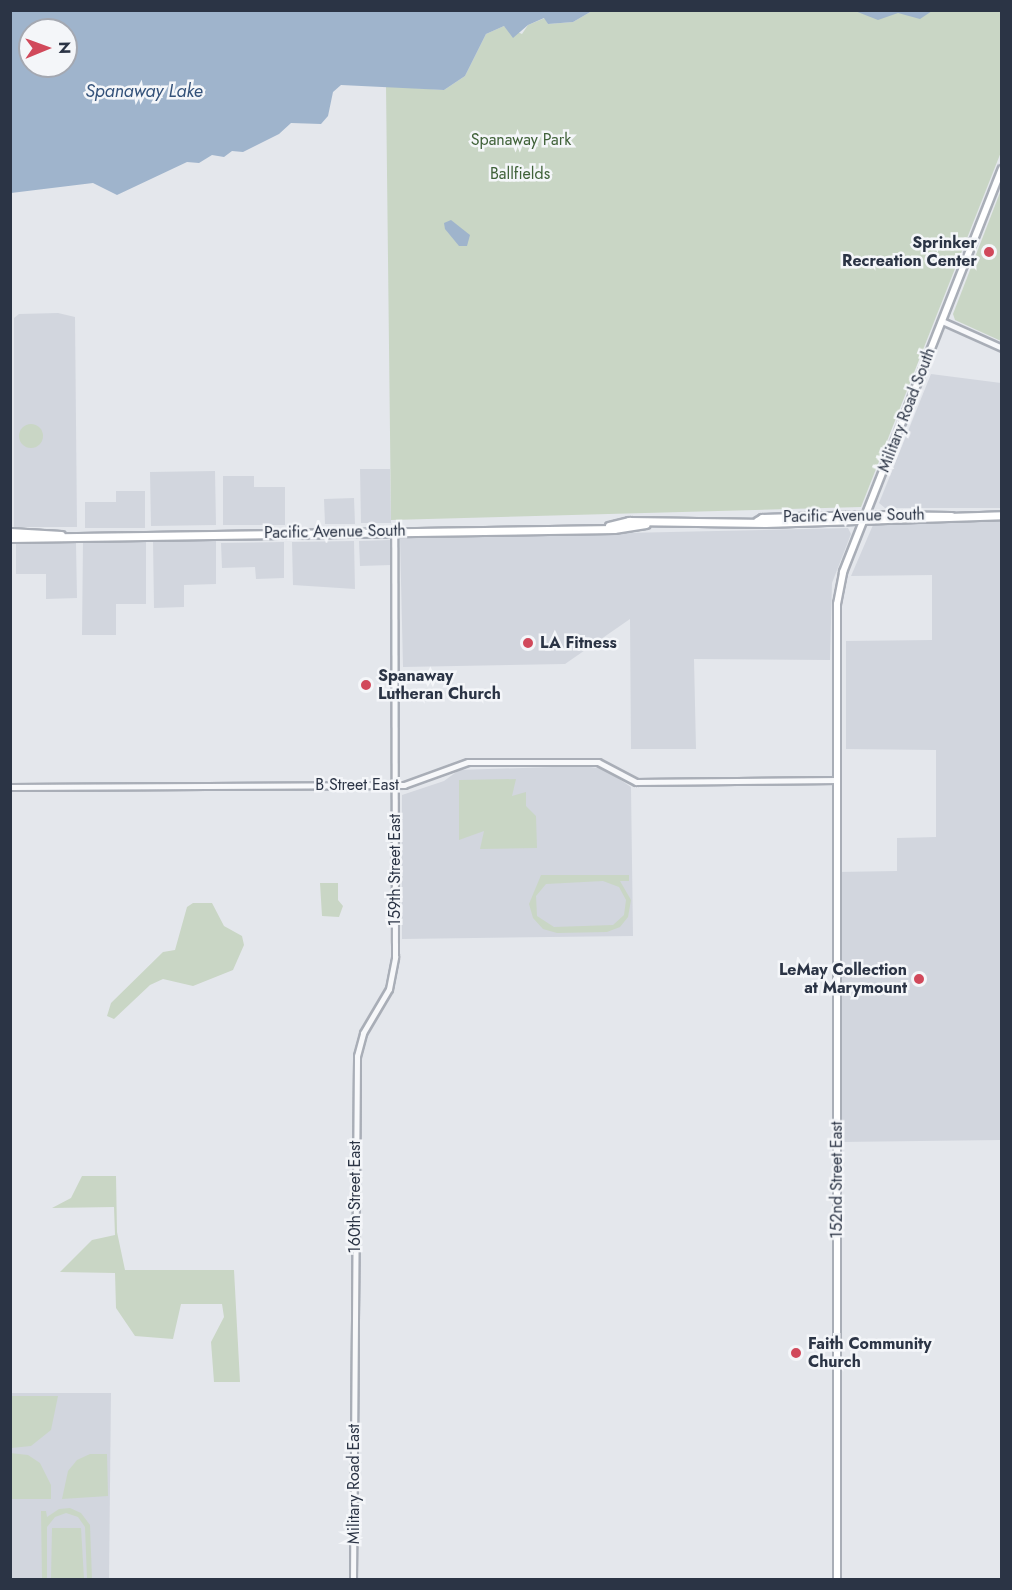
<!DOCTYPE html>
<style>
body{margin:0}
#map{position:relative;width:1012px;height:1590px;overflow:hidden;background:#e4e7ec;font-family:Jost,sans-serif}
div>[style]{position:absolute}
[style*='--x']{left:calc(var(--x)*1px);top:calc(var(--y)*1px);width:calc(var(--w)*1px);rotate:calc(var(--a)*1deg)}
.built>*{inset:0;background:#d2d6de}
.green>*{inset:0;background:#c9d6c5}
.round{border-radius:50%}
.water>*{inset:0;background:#9fb4cc}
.roads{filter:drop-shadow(2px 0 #a9aeb7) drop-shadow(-2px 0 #a9aeb7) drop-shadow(0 2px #a9aeb7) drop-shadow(0 -2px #a9aeb7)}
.tertiary>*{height:5px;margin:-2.5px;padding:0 2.5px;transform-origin:2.5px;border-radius:2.5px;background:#f7f8fa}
.secondary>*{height:6px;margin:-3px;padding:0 3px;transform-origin:3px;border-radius:3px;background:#fff}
.primary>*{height:7px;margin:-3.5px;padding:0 3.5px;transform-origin:3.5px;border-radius:3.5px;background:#fff}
.dots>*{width:16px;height:16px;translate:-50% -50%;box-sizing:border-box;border:3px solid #f4f6f9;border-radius:50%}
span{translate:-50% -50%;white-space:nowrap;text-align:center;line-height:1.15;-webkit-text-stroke:5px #f4f6f9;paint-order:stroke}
.park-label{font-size:16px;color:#3f6138}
.poi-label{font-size:16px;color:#2b3445;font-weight:700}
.right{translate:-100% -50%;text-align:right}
.left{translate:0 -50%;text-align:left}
.street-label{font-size:16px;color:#2b3445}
.water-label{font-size:18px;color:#34527a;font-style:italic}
.frame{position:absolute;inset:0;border:12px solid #2b3445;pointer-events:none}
.north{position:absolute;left:18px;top:18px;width:60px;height:60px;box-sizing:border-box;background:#f4f6f9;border:2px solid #a4a8b1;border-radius:50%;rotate:89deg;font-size:16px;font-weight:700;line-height:24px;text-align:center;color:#2b3445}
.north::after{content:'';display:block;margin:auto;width:21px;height:27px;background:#d1495b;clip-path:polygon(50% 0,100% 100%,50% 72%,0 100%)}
</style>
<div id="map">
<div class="built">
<div style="clip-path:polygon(58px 313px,75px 317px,77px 527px,14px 527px,14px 318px,19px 314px)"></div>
<div style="clip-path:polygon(931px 374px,1001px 383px,1001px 508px,885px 508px,879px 503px)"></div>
<div style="clip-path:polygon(360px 469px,390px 469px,391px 523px,361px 523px)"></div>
<div style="clip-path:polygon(215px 471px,216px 525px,151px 526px,150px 472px)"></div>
<div style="clip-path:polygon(223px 476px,254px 476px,254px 487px,285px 487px,285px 525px,223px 525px)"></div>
<div style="clip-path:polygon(116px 491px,145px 491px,145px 528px,85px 528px,85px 502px,116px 502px)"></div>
<div style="clip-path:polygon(354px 498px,355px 524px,325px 524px,324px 499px)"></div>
<div style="clip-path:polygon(1001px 521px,1001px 1140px,840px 1142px,837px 872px,897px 871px,897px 838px,936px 837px,936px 750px,846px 749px,846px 641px,932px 640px,932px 575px,851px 576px,873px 525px)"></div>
<div style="clip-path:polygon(848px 528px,851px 534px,832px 583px,830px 660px,694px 659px,696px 749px,631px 749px,630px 619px,565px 664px,403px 667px,400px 538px)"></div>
<div style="clip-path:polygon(216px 539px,216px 584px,184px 585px,184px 607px,154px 608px,153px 540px)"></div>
<div style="clip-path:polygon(390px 540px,391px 565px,360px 566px,359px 541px)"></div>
<div style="clip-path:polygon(83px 541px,146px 541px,146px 604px,116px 604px,116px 635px,82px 635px)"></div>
<div style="clip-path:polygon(354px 541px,355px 589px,293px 585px,292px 542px)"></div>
<div style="clip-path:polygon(284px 542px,284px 578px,256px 579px,255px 567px,222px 568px,221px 543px)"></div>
<div style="clip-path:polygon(76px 543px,77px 598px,46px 599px,46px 574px,16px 574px,16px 544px)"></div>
<div style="clip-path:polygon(583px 766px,604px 769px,631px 787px,633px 936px,402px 939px,402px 795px,444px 781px,459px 770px)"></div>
<div style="clip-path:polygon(11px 1393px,111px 1393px,109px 1579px,11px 1580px)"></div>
</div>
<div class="green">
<div style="clip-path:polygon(592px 11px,1001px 11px,1001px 152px,861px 507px,391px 520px,386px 86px,444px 90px,465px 76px,486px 34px,504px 26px,522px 34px,528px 25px,545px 18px,548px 24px,573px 22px)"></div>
<div style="clip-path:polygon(1001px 190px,1001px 341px,955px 320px,953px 314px)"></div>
<div class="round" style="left:19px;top:424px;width:24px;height:24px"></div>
<div style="clip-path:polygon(516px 779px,512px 796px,526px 792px,526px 806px,536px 816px,537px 848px,480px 849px,484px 831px,459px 840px,459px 780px)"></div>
<div style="clip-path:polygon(evenodd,541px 875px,629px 875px,629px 881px,620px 881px,631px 900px,628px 917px,620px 927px,607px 932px,557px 933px,543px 929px,533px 918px,529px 904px,541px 875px,603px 881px,619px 887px,626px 900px,624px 915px,613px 925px,554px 927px,537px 916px,536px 896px,546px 884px,603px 881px)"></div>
<div style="clip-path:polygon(320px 883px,338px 883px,338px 900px,343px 906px,339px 917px,322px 916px)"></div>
<div style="clip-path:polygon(193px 903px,212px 903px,224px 926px,242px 936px,244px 945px,233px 970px,193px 986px,163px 979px,150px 985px,114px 1019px,107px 1016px,111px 1003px,163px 952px,175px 950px,187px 907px)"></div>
<div style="clip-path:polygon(82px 1176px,116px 1176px,117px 1232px,125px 1270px,234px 1270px,240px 1382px,214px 1382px,211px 1342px,224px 1317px,222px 1304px,181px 1304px,173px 1339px,135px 1336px,116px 1308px,115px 1273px,60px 1272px,92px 1240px,115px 1235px,114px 1207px,52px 1208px,71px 1198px)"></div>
<div style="clip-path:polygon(11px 1396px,58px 1396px,51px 1430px,31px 1446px,11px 1448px)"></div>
<div style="clip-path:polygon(10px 1453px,28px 1455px,40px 1463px,51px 1485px,51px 1499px,11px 1499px)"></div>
<div style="clip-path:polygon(90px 1454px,107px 1454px,108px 1496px,62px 1499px,68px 1471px,77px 1460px)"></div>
<div style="clip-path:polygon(70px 1508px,81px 1513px,90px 1525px,92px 1579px,87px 1579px,85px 1527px,78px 1517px,66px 1513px,55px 1517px,47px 1527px,47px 1579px,42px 1579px,41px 1511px,46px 1511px,47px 1517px,59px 1509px)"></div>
<div style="clip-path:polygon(52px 1528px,81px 1528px,84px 1579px,51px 1579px)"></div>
</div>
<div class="water">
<div style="clip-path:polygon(evenodd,11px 10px,592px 10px,592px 11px,573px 22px,548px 24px,544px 18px,528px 25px,513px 38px,504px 26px,486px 34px,465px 76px,444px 90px,341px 85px,333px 92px,328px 116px,321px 124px,291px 123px,279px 134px,243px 152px,232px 151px,224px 157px,212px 155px,199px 163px,187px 162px,117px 195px,93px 183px,11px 193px,11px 10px,30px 30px,66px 30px,66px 66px,30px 66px,30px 30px)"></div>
<div style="clip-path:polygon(855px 11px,932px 11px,920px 19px,898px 13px,878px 20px)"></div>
<div style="clip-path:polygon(451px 220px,470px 235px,467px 246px,459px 246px,445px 229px,444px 223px)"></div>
</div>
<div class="roads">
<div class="tertiary">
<div style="--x:942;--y:321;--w:66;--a:24.2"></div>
<div style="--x:10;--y:787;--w:394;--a:-0.3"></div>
<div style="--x:404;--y:785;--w:68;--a:-19.8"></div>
<div style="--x:468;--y:762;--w:130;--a:0"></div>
<div style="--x:598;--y:762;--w:43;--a:27.8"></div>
<div style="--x:636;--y:782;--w:201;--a:-0.6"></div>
<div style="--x:353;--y:1580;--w:524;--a:-89.56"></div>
<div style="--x:357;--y:1056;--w:24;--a:-75"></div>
<div style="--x:363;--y:1033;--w:51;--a:-59.4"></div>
<div style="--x:389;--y:989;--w:33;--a:-79"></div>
<div style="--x:395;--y:957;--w:425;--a:-90.1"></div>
</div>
<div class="secondary">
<div style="--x:837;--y:1580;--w:976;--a:-90"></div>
<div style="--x:837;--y:604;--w:33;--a:-79"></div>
<div style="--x:843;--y:572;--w:433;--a:-68.5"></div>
</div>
<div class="primary">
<div style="--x:757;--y:521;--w:6;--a:-31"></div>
<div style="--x:762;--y:518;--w:103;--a:-1.7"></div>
<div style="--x:865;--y:515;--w:86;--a:0.7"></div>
<div style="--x:609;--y:526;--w:21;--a:-14"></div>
<div style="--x:629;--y:521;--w:136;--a:0.8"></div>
<div style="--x:765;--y:523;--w:237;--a:-1.9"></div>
<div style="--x:10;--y:532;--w:51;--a:3.4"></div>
<div style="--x:10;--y:538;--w:604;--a:-0.85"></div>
<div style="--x:614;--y:529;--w:32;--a:-9"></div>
</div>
</div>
<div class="dots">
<div style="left:989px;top:252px;background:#d1495b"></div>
<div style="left:528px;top:643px;background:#d1495b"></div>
<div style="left:366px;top:685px;background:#d1495b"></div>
<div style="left:919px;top:979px;background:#d1495b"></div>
<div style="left:796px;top:1353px;background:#d1495b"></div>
</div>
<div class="park-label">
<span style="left:521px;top:140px">Spanaway Park</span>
<span style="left:520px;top:174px">Ballfields</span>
</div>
<div class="poi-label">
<span class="right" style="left:977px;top:252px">Sprinker<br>Recreation Center</span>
<span class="left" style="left:540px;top:643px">LA Fitness</span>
<span class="left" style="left:378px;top:685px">Spanaway<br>Lutheran Church</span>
<span class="right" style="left:907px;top:979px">LeMay Collection<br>at Marymount</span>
<span class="left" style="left:808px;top:1353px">Faith Community<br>Church</span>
</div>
<div class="street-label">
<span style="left:907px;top:410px;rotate:-69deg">Military Road South</span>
<span style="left:854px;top:516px;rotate:-1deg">Pacific Avenue South</span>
<span style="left:335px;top:532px;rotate:-1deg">Pacific Avenue South</span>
<span style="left:357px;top:785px">B Street East</span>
<span style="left:395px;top:870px;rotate:-90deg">159th Street East</span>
<span style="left:837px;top:1180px;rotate:-90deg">152nd Street East</span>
<span style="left:355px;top:1197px;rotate:-90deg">160th Street East</span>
<span style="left:354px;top:1484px;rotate:-90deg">Military Road East</span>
</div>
<div class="water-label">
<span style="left:144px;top:91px">Spanaway Lake</span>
</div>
<div class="frame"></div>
<div class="north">N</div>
</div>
